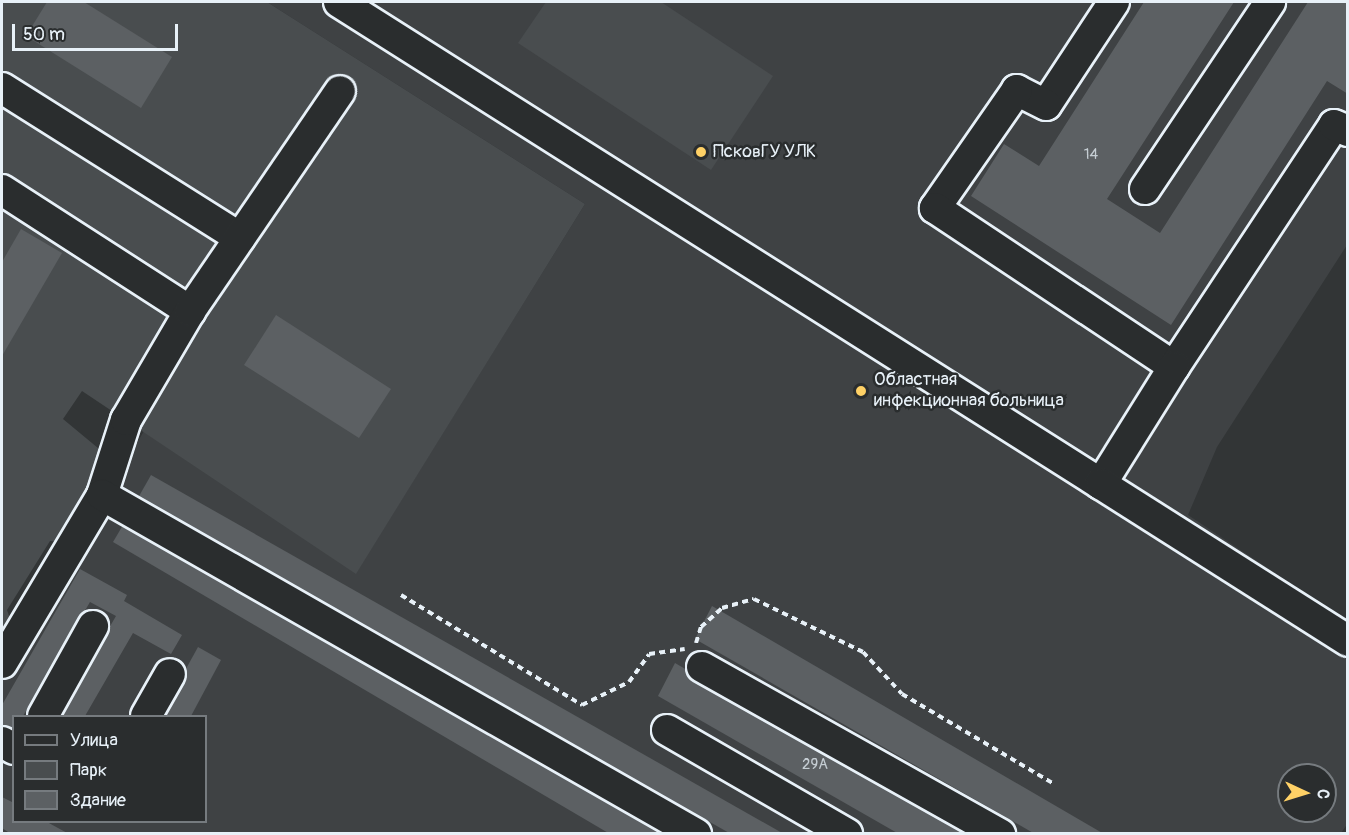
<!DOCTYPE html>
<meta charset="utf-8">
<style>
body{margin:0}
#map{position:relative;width:1349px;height:835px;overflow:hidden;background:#323536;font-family:Pangolin,sans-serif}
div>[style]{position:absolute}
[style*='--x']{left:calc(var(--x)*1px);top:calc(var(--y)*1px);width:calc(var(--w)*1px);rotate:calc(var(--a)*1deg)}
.built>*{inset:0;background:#3f4244}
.green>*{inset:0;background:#494d4f}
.building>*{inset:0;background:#5c6063}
.path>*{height:4px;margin-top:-2px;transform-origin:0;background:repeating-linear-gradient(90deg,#e8f1f8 0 6px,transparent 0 10.5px)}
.roads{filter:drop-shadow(2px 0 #e8f1f8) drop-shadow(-2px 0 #e8f1f8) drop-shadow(0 2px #e8f1f8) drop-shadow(0 -2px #e8f1f8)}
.minor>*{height:30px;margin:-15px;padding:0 15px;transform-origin:15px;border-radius:15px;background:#2a2d2e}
.dots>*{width:16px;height:16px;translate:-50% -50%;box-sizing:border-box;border:3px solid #2a2d2e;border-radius:50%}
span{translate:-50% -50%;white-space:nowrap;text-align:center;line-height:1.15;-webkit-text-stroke:5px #2a2d2e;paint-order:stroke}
.number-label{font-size:15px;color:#c5cdd3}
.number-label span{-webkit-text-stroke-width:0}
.poi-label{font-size:18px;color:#e8f1f8}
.left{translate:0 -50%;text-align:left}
.frame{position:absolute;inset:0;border:3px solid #e8f1f8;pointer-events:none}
.legend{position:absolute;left:12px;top:715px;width:195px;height:108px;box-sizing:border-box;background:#2a2d2e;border:2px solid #767b7f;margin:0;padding:8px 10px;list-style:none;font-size:18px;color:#e8f1f8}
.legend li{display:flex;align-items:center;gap:12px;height:30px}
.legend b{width:30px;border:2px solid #767b7f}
.north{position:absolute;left:1277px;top:763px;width:60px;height:60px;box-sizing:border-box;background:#2a2d2e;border:2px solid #767b7f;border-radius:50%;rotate:94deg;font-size:16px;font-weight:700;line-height:24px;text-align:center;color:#e8f1f8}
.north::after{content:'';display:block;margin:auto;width:21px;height:27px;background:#ffd166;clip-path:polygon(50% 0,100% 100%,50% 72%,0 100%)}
.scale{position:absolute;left:12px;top:24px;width:166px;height:27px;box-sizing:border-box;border:3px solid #e8f1f8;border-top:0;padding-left:8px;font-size:18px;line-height:21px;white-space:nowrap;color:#e8f1f8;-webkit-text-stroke:4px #2a2d2e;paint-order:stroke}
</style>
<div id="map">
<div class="built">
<div style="clip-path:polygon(evenodd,267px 2px,1347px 2px,1347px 245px,1217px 447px,1188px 515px,1347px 621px,1348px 823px,1341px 833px,2px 834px,2px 670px,144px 431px,356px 573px,585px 204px,267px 2px,14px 716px,206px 716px,206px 822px,14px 822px,14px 716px,267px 2px,1289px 775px,1325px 775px,1325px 811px,1289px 811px,1289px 775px)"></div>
</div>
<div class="green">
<div style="clip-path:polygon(2px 2px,267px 2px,585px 204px,356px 574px,82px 391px,63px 419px,104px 453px,68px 542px,50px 541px,7px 610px,13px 627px,2px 644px)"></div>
<div style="clip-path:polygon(546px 2px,661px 2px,773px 76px,711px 170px,518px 43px)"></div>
</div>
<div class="building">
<div style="clip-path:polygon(47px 2px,84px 2px,172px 57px,141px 108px,26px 36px)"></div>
<div style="clip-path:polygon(1144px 2px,1234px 2px,1107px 199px,1160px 233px,1308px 2px,1348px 2px,1348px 94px,1327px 81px,1171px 325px,971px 196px,1004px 144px,1039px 166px)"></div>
<div style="clip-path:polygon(21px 229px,62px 253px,2px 356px,2px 262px)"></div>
<div style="clip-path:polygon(276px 315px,391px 389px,359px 438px,244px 365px)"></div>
<div style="clip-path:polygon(151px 475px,784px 834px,731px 834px,138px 498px)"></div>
<div style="clip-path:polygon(126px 520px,660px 834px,610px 834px,113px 542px)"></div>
<div style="clip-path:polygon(80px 569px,127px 595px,124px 601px,182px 635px,171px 654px,133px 633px,85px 716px,58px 716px,116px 616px,90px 602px,23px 716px,14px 716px,14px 733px,2px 729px,2px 705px)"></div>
<div style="clip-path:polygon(712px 606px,1104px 834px,1035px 834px,695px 639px)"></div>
<div style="clip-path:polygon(198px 647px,221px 660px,191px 716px,160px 716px)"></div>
<div style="clip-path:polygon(675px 663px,970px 834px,899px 834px,658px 696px)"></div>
<div style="clip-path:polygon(2px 797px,14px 803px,14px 822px,47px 822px,69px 834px,11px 834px,2px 828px)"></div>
</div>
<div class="path">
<div style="--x:401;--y:595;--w:212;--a:31.3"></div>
<div style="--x:582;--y:705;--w:52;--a:-26.1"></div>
<div style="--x:629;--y:682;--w:34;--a:-54"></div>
<div style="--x:649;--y:654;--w:36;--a:-8"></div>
<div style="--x:696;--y:643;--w:17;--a:-73"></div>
<div style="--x:701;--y:627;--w:28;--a:-42"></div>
<div style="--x:722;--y:608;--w:33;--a:-16"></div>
<div style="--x:754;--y:599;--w:121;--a:25.9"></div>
<div style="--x:863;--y:652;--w:57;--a:47.1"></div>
<div style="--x:902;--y:694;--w:177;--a:30.6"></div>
</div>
<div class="roads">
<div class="minor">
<div style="--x:339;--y:2;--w:902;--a:32.32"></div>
<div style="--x:1114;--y:2;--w:123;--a:123.4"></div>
<div style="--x:1046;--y:105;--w:33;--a:-153"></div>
<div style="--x:1017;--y:90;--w:144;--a:124.8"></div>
<div style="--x:935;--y:208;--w:287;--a:33.6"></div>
<div style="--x:1174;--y:367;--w:290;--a:-56.5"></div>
<div style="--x:1334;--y:125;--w:15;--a:23"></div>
<div style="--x:2;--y:88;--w:281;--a:32.2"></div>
<div style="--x:1145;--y:189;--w:225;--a:-56.2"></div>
<div style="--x:2;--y:190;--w:224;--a:32.8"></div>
<div style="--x:1174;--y:367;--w:138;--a:122"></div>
<div style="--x:1101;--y:484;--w:293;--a:32.4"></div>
<div style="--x:102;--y:495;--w:79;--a:-72.3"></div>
<div style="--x:126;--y:420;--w:126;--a:-59.6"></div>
<div style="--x:190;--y:311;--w:266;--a:-55.7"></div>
<div style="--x:2;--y:663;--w:196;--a:-59.2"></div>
<div style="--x:102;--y:495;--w:684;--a:29.71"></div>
<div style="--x:702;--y:667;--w:342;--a:29.3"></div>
<div style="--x:43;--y:716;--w:103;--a:-60.9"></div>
<div style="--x:146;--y:716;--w:48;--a:-60.3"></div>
<div style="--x:667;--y:730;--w:208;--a:30"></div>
<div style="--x:2;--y:742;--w:14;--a:30"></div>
</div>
</div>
<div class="dots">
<div style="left:701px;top:152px;background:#ffd166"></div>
<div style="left:861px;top:391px;background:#ffd166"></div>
</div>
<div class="number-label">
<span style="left:1091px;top:155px">14</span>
<span style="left:815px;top:765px">29А</span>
</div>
<div class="poi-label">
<span class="left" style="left:713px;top:152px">ПсковГУ УЛК</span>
<span class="left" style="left:874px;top:391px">Областная<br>инфекционная больница</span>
</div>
<div class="frame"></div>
<ul class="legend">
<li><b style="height:8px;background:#2a2d2e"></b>Улица</li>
<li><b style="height:16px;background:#494d4f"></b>Парк</li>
<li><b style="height:16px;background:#5c6063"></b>Здание</li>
</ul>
<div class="north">С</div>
<div class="scale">50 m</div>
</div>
